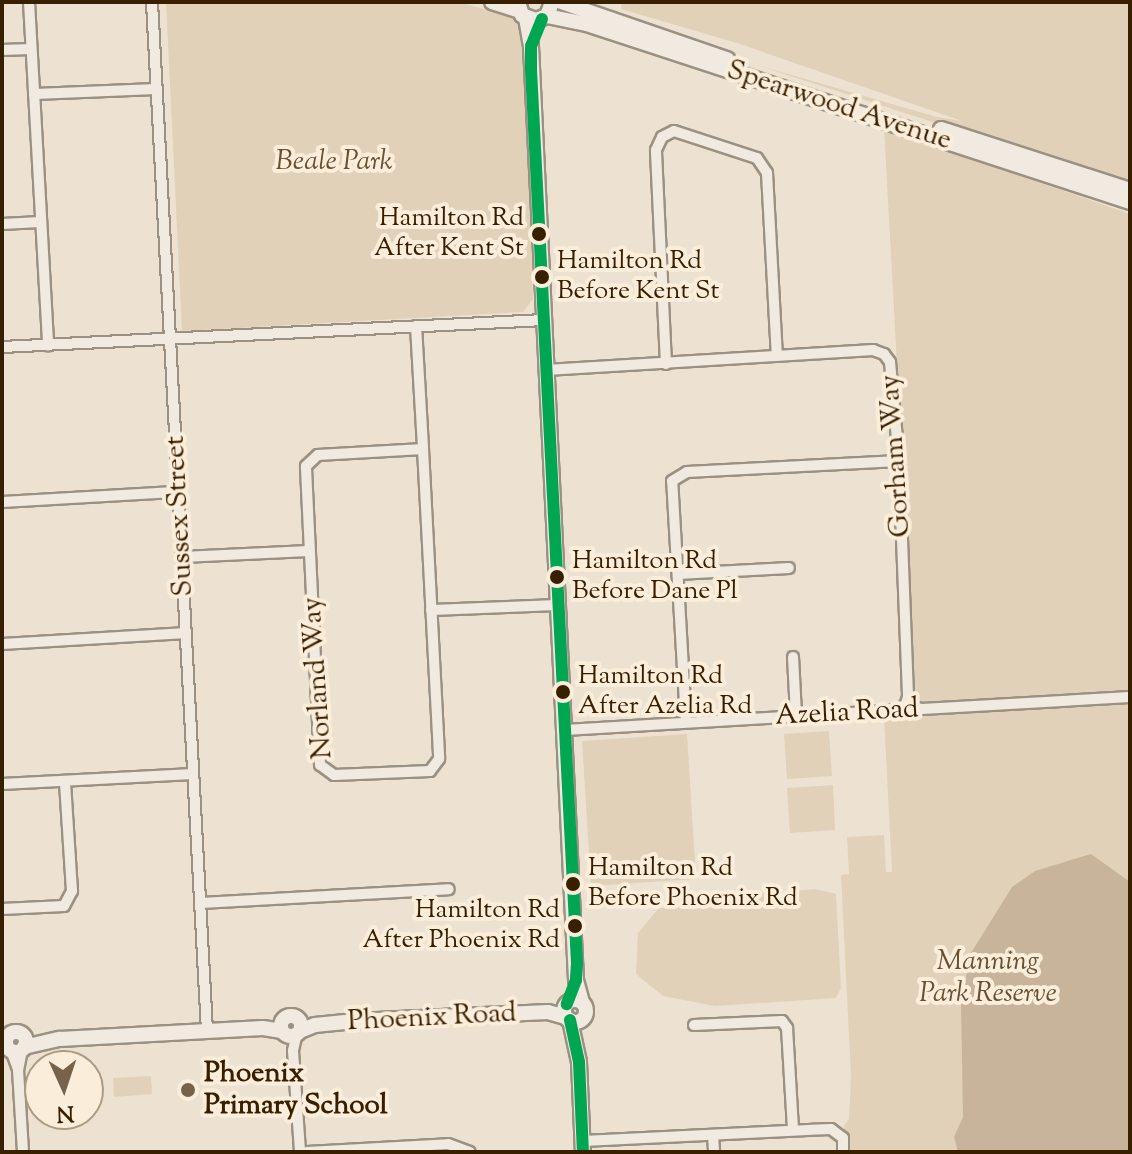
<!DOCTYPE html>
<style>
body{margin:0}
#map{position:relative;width:1132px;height:1154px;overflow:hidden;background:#ede2d1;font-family:"Sorts Mill Goudy",serif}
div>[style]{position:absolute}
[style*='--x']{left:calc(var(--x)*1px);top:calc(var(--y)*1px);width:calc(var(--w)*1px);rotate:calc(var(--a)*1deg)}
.green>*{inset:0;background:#e1d1b8}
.water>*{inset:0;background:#c7b49a}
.roads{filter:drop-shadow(2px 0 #9a9183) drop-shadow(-2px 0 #9a9183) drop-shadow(0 2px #9a9183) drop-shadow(0 -2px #9a9183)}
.street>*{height:10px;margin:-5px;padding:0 5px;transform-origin:5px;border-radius:5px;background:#f0eae1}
.secondary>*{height:14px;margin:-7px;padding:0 7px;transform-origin:7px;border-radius:7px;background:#f0eae1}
.secondary>.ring{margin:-7px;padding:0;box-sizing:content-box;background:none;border:14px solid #f0eae1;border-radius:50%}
.bus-1>*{height:12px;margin:-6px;padding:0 6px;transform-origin:6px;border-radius:6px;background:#00a651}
.dots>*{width:22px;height:22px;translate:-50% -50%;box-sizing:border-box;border:4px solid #faedda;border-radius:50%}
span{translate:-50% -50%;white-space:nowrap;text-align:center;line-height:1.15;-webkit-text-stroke:8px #faedda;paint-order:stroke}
.bus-label{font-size:26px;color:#381f00}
.right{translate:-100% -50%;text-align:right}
.left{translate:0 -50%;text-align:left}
.street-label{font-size:28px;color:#381f00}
.park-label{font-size:28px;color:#685031;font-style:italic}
.poi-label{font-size:28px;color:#381f00;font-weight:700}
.frame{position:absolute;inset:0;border:4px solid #381f00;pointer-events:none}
.north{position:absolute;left:24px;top:1050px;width:80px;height:80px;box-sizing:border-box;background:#faedda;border:2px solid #ac9b83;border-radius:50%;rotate:177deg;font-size:22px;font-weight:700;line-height:32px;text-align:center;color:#381f00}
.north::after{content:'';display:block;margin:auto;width:28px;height:36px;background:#776349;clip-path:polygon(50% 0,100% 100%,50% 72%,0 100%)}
</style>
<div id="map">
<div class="green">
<div style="clip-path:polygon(166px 2px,458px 2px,514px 17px,525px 37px,533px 299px,523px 312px,182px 331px)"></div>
<div style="clip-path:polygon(622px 2px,1130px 2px,1130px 186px,760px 66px,937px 117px,962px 121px,740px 44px,621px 9px)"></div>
<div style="clip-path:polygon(884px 128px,1130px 214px,1130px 1152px,846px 1152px,844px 1125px,849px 1119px,851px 1076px,841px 875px,849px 874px,847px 837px,884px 835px,886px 872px,892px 872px,884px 717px,901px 716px,915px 693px)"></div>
<div style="clip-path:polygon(829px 731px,832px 776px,787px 779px,784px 734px)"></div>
<div style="clip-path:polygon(687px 734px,696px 879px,591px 886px,582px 741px)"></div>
<div style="clip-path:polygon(833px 785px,835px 830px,790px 833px,787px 788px)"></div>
<div style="clip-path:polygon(815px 889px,836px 894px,841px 988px,836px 998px,715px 1006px,663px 996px,636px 974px,638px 933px,658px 909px,697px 898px)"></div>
<div style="clip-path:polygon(151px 1076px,152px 1094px,114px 1097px,113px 1078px)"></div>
</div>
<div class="water">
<div style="clip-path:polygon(1091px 854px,1130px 882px,1130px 1152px,958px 1152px,954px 1137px,963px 1117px,961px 1001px,971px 953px,1012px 887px,1035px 871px)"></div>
</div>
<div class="roads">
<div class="street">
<div style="--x:29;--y:2;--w:344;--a:86.8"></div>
<div style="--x:152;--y:2;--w:1029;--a:86.94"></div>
<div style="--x:2;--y:50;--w:29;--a:-2"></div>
<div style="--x:34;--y:94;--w:123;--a:-2.3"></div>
<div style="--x:2;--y:224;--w:38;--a:-3"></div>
<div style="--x:416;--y:326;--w:123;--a:86.7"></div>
<div style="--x:423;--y:449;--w:310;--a:87"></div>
<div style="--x:439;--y:759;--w:15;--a:127"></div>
<div style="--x:430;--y:771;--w:96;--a:177.6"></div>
<div style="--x:334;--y:775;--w:17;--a:-144"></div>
<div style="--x:320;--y:765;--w:299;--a:-92.7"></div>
<div style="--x:306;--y:466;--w:16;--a:-43"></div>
<div style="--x:318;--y:455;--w:105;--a:-3.3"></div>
<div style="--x:2;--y:347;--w:543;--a:-2.85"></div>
<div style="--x:666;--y:364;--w:214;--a:-92.7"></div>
<div style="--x:656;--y:150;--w:14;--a:-65"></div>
<div style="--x:662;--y:137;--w:13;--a:-27"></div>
<div style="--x:674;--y:131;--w:87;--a:18"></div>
<div style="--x:757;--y:158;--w:18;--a:56"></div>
<div style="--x:767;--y:173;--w:183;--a:86.9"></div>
<div style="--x:546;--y:370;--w:328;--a:-3.5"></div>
<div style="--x:873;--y:350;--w:12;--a:20"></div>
<div style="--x:884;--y:354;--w:10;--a:53"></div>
<div style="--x:890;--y:362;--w:99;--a:84.8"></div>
<div style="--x:899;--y:461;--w:236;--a:87.8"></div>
<div style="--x:908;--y:697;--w:9;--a:108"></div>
<div style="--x:2;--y:502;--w:176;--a:-3.3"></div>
<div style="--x:182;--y:557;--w:127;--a:-2.7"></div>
<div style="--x:678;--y:574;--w:111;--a:-3.1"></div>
<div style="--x:431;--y:610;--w:127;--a:-2.3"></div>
<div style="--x:2;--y:644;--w:184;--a:-3.4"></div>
<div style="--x:793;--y:657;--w:58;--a:87"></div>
<div style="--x:686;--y:721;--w:240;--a:-93.3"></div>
<div style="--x:672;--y:481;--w:17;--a:-31"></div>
<div style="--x:687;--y:472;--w:212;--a:-3"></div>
<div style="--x:565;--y:730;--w:333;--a:-3.4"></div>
<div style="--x:897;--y:710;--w:9;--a:-27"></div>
<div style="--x:905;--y:706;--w:17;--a:10"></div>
<div style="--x:922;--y:709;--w:208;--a:-3.3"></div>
<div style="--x:2;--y:784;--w:191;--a:-3"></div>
<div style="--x:201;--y:903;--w:248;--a:-3.2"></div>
<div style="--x:2;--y:909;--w:62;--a:-2.8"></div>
<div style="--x:64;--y:906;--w:17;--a:-62"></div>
<div style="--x:72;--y:891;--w:109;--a:-93.7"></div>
<div style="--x:694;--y:1025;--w:88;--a:-2.6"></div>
<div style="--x:782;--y:1021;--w:9;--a:54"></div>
<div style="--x:787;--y:1028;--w:102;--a:86.6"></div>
<div style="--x:297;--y:1033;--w:18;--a:103"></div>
<div style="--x:293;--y:1051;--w:101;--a:86"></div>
<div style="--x:11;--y:1050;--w:20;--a:70"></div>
<div style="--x:22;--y:1050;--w:20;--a:101"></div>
<div style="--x:18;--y:1070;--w:82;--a:86.5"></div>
<div style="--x:713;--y:1136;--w:16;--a:86"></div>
<div style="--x:583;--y:1141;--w:248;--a:-2.8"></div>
<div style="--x:831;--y:1129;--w:15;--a:37"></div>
<div style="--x:843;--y:1138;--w:14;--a:90"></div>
<div style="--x:307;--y:1152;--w:141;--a:-3.2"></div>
<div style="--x:448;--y:1144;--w:23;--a:20"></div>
</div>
<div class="secondary">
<div style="--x:492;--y:2;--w:29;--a:18"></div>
<div style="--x:518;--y:2;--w:14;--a:73"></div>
<div style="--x:522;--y:15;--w:15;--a:20"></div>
<div style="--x:536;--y:20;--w:12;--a:-20"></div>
<div style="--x:547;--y:16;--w:15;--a:-70"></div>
<div style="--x:561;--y:2;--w:176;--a:19"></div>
<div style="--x:547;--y:16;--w:41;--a:11.3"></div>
<div style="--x:587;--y:24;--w:571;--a:18.15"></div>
<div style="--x:526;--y:18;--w:28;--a:80"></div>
<div style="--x:531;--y:46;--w:935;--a:87.24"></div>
<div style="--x:576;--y:980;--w:24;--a:75"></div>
<div style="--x:941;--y:129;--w:199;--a:17.9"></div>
<div class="ring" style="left:564px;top:1000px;width:8px;height:8px"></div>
<div class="ring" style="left:281px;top:1016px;width:6px;height:6px"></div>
<div style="--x:570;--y:1020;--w:43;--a:77.9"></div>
<div style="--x:579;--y:1062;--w:90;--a:87.5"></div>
<div style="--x:300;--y:1031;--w:16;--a:-22"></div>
<div style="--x:315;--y:1025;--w:40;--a:-5.7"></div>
<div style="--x:355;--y:1021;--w:193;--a:-2.7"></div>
<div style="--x:548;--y:1012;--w:19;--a:16"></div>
<div class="ring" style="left:6px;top:1032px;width:6px;height:6px"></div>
<div style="--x:24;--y:1047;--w:37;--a:-13"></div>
<div style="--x:60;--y:1039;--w:203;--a:-3.1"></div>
<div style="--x:263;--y:1028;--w:19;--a:9"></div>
</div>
</div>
<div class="bus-1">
<div style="--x:542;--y:19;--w:29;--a:112"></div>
<div style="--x:531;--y:46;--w:24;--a:90"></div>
<div style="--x:531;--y:70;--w:895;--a:87.05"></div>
<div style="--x:577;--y:964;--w:16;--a:94"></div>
<div style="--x:576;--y:980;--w:26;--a:111"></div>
<div style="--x:570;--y:1020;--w:43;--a:77.9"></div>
<div style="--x:579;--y:1062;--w:90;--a:87.5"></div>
</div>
<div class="dots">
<div style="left:539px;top:234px;background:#381f00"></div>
<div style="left:542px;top:277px;background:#381f00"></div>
<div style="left:557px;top:577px;background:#381f00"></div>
<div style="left:563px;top:692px;background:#381f00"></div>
<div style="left:573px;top:884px;background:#381f00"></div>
<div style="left:575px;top:926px;background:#381f00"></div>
<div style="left:188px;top:1090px;background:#776349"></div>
</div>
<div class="bus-label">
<span class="right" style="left:524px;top:234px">Hamilton Rd<br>After Kent St</span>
<span class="left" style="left:557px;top:277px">Hamilton Rd<br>Before Kent St</span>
<span class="left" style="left:572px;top:577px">Hamilton Rd<br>Before Dane Pl</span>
<span class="left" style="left:578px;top:692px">Hamilton Rd<br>After Azelia Rd</span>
<span class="left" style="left:588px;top:884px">Hamilton Rd<br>Before Phoenix Rd</span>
<span class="right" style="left:560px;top:926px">Hamilton Rd<br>After Phoenix Rd</span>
</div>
<div class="street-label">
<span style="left:839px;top:106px;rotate:18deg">Spearwood Avenue</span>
<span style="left:896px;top:456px;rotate:-94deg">Gorham Way</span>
<span style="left:180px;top:516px;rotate:-93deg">Sussex Street</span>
<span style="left:318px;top:678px;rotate:-94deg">Norland Way</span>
<span style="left:847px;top:713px;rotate:-3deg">Azelia Road</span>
<span style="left:432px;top:1018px;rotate:-3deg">Phoenix Road</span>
</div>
<div class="park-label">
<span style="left:334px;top:162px">Beale Park</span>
<span style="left:988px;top:978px">Manning<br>Park Reserve</span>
</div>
<div class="poi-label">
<span class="left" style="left:204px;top:1090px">Phoenix<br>Primary School</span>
</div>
<div class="frame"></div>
<div class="north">N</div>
</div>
